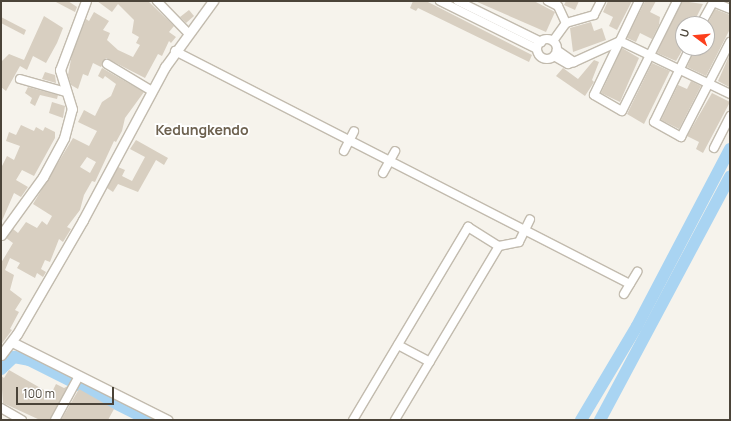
<!DOCTYPE html>
<style>
body{margin:0}
#map{position:relative;width:731px;height:421px;overflow:hidden;background:#f6f3ec;font-family:Manrope,sans-serif}
div>[style]{position:absolute}
[style*='--x']{left:calc(var(--x)*1px);top:calc(var(--y)*1px);width:calc(var(--w)*1px);rotate:calc(var(--a)*1deg)}
.river>*{height:12px;margin:-6px;padding:0 6px;transform-origin:6px;border-radius:6px;background:#a9d4f2}
.building>*{inset:0;background:#d8cfc1}
.roads{filter:drop-shadow(1px 0 #c2bbae) drop-shadow(-1px 0 #c2bbae) drop-shadow(0 1px #c2bbae) drop-shadow(0 -1px #c2bbae)}
.minor>*{height:8px;margin:-4px;padding:0 4px;transform-origin:4px;border-radius:4px;background:#fff}
.minor>.ring{margin:-4px;padding:0;box-sizing:content-box;background:none;border:8px solid #fff;border-radius:50%}
.tertiary>*{height:9px;margin:-4.5px;padding:0 4.5px;transform-origin:4.5px;border-radius:4.5px;background:#fff}
span{translate:-50% -50%;white-space:nowrap;text-align:center;line-height:1.15;-webkit-text-stroke:3.5px #fff;paint-order:stroke}
.quarter-label{font-size:14px;color:#6e6250;font-weight:700}
.frame{position:absolute;inset:0;border:2px solid #4b4439;pointer-events:none}
.north{position:absolute;left:675px;top:16px;width:40px;height:40px;box-sizing:border-box;background:#fff;border:1px solid #b7b4b0;border-radius:50%;rotate:286deg;font-size:11px;font-weight:700;line-height:16px;text-align:center;color:#4b4439}
.north::after{content:'';display:block;margin:auto;width:14px;height:18px;background:#fc3f1d;clip-path:polygon(50% 0,100% 100%,50% 72%,0 100%)}
.scale{position:absolute;left:16px;top:387px;width:98px;height:18px;box-sizing:border-box;border:2px solid #4b4439;border-top:0;padding-left:5px;font-size:12px;line-height:14px;white-space:nowrap;color:#4b4439;-webkit-text-stroke:3px #fff;paint-order:stroke}
</style>
<div id="map">
<div class="river">
<div style="--x:1;--y:369;--w:18;--a:-43"></div>
<div style="--x:14;--y:357;--w:15;--a:11"></div>
<div style="--x:29;--y:360;--w:134;--a:26.6"></div>
<div style="--x:581;--y:420;--w:109;--a:-59.2"></div>
<div style="--x:637;--y:326;--w:200;--a:-62.3"></div>
<div style="--x:600;--y:420;--w:276;--a:-61.9"></div>
</div>
<div class="building">
<div style="clip-path:polygon(54px 1px,68px 1px,77px 7px,75px 12px)"></div>
<div style="clip-path:polygon(97px 1px,148px 1px,174px 26px,169px 32px,176px 37px,171px 43px,169px 41px,162px 56px,158px 54px,145px 78px,106px 58px,101px 67px,93px 63px,88px 76px,83px 74px,78px 89px,71px 85px,68px 75px,72px 54px,86px 19px,89px 21px,94px 12px,109px 21px,103px 30px,110px 33px,107px 40px,118px 50px,133px 57px,140px 45px,136px 43px,139px 37px,132px 33px,134px 20px,118px 4px,112px 12px)"></div>
<div style="clip-path:polygon(413px 1px,426px 1px,532px 55px,529px 62px,418px 8px,416px 11px,410px 8px)"></div>
<div style="clip-path:polygon(475px 1px,534px 1px,555px 12px,546px 32px)"></div>
<div style="clip-path:polygon(566px 1px,579px 1px,575px 10px,564px 5px)"></div>
<div style="clip-path:polygon(608px 1px,632px 1px,617px 30px,609px 26px,613px 17px,603px 12px)"></div>
<div style="clip-path:polygon(645px 1px,656px 1px,650px 12px,660px 17px,659px 25px,652px 39px,640px 33px,636px 42px,627px 38px)"></div>
<div style="clip-path:polygon(682px 1px,703px 4px,693px 24px,683px 24px,683px 49px,676px 61px,657px 53px)"></div>
<div style="clip-path:polygon(715px 9px,730px 15px,730px 29px,706px 76px,687px 67px,695px 48px,707px 48px,707px 25px)"></div>
<div style="clip-path:polygon(189px 10px,194px 16px,186px 23px,180px 17px)"></div>
<div style="clip-path:polygon(44px 16px,63px 28px,57px 43px,46px 63px,33px 56px,27px 70px,20px 66px,6px 91px,1px 87px,1px 62px,9px 54px,24px 60px)"></div>
<div style="clip-path:polygon(1px 17px,26px 30px,24px 35px,1px 23px)"></div>
<div style="clip-path:polygon(591px 22px,594px 31px,602px 28px,606px 40px,573px 52px,570px 28px)"></div>
<div style="clip-path:polygon(622px 48px,639px 58px,620px 102px,601px 93px)"></div>
<div style="clip-path:polygon(730px 54px,730px 85px,729px 87px,718px 81px)"></div>
<div style="clip-path:polygon(594px 60px,599px 62px,592px 80px,594px 82px,585px 96px,556px 76px,563px 68px,578px 79px)"></div>
<div style="clip-path:polygon(652px 63px,670px 71px,644px 124px,627px 114px)"></div>
<div style="clip-path:polygon(evenodd,102px 68px,144px 92px,125px 118px,122px 131px,116px 142px,114px 141px,95px 182px,92px 181px,84px 195px,80px 210px,67px 227px,71px 229px,63px 242px,59px 239px,50px 262px,45px 260px,41px 269px,46px 272px,43px 277px,37px 273px,35px 278px,17px 268px,20px 263px,10px 258px,5px 270px,14px 275px,10px 290px,22px 299px,15px 310px,19px 312px,10px 329px,12px 330px,1px 345px,1px 263px,13px 243px,6px 238px,13px 229px,18px 233px,26px 222px,37px 228px,42px 221px,47px 225px,52px 216px,33px 204px,73px 138px,89px 146px,97px 131px,78px 122px,84px 110px,95px 116px,102px 102px,111px 96px,116px 84px,105px 76px,103px 79px,98px 76px,102px 68px,87px 157px,96px 162px,90px 173px,80px 167px,87px 157px)"></div>
<div style="clip-path:polygon(45px 72px,55px 75px,56px 83px,42px 79px)"></div>
<div style="clip-path:polygon(691px 81px,701px 86px,679px 129px,661px 120px,678px 85px,687px 89px)"></div>
<div style="clip-path:polygon(28px 87px,58px 95px,57px 99px,40px 95px,35px 106px,30px 103px,32px 98px,25px 93px)"></div>
<div style="clip-path:polygon(712px 93px,730px 102px,703px 153px,696px 149px,699px 142px,687px 136px)"></div>
<div style="clip-path:polygon(52px 102px,65px 106px,63px 118px,49px 113px)"></div>
<div style="clip-path:polygon(21px 125px,34px 131px,36px 127px,43px 131px,45px 127px,55px 132px,55px 138px,34px 176px,22px 170px,16px 180px,28px 187px,21px 197px,14px 193px,1px 223px,1px 168px,7px 156px,14px 160px,20px 146px,6px 141px,9px 132px,16px 135px)"></div>
<div style="clip-path:polygon(136px 140px,168px 158px,164px 165px,156px 160px,138px 192px,118px 184px,113px 192px,107px 188px,118px 167px,125px 170px,122px 176px,132px 181px,145px 157px,130px 149px)"></div>
<div style="clip-path:polygon(9px 370px,51px 394px,56px 384px,64px 388px,68px 386px,50px 420px,40px 420px,3px 403px,1px 376px,4px 378px)"></div>
<div style="clip-path:polygon(79px 389px,114px 409px,108px 420px,61px 420px)"></div>
</div>
<div class="roads">
<div class="minor">
<div style="--x:157;--y:1;--w:45;--a:45.9"></div>
<div style="--x:440;--y:1;--w:108;--a:26.3"></div>
<div style="--x:458;--y:1;--w:93;--a:26.3"></div>
<div style="--x:548;--y:1;--w:11;--a:27"></div>
<div style="--x:558;--y:6;--w:19;--a:65"></div>
<div style="--x:639;--y:1;--w:104;--a:115.6"></div>
<div style="--x:594;--y:95;--w:32;--a:30"></div>
<div style="--x:622;--y:111;--w:123;--a:-63.4"></div>
<div style="--x:701;--y:24;--w:25;--a:-61"></div>
<div style="--x:713;--y:2;--w:18;--a:22"></div>
<div class="ring" style="left:537px;top:39px;width:12px;height:12px"></div>
<div style="--x:553;--y:41;--w:22;--a:-54"></div>
<div style="--x:566;--y:23;--w:29;--a:-16"></div>
<div style="--x:594;--y:15;--w:16;--a:-63"></div>
<div style="--x:690;--y:48;--w:82;--a:115.9"></div>
<div style="--x:654;--y:122;--w:31;--a:29"></div>
<div style="--x:681;--y:137;--w:107;--a:-62.7"></div>
<div style="--x:175;--y:51;--w:511;--a:27.12"></div>
<div style="--x:554;--y:56;--w:16;--a:30"></div>
<div style="--x:568;--y:64;--w:6;--a:-18"></div>
<div style="--x:574;--y:62;--w:21;--a:-145"></div>
<div style="--x:574;--y:62;--w:51;--a:-24.5"></div>
<div style="--x:620;--y:41;--w:122;--a:25.7"></div>
<div style="--x:107;--y:64;--w:52;--a:31"></div>
<div style="--x:20;--y:79;--w:48;--a:15.8"></div>
<div style="--x:714;--y:148;--w:36;--a:-63"></div>
<div style="--x:344;--y:151;--w:22;--a:-63"></div>
<div style="--x:383;--y:173;--w:25;--a:-61"></div>
<div style="--x:499;--y:246;--w:20;--a:-11"></div>
<div style="--x:519;--y:242;--w:25;--a:-64"></div>
<div style="--x:624;--y:294;--w:26;--a:-59"></div>
<div style="--x:398;--y:345;--w:36;--a:28"></div>
<div style="--x:1;--y:408;--w:24;--a:30"></div>
<div style="--x:55;--y:420;--w:50;--a:-61.4"></div>
<div style="--x:353;--y:420;--w:225;--a:-59.2"></div>
<div style="--x:468;--y:227;--w:36;--a:32"></div>
<div style="--x:499;--y:246;--w:203;--a:120.9"></div>
</div>
<div class="tertiary">
<div style="--x:1;--y:235;--w:72;--a:-54.1"></div>
<div style="--x:43;--y:177;--w:44;--a:-61.7"></div>
<div style="--x:64;--y:138;--w:30;--a:-75"></div>
<div style="--x:72;--y:109;--w:41;--a:-107.1"></div>
<div style="--x:60;--y:70;--w:74;--a:-69.4"></div>
<div style="--x:12;--y:342;--w:174;--a:26.6"></div>
<div style="--x:1;--y:355;--w:26;--a:-53"></div>
<div style="--x:17;--y:334;--w:132;--a:-59.9"></div>
<div style="--x:83;--y:220;--w:174;--a:-61.8"></div>
<div style="--x:165;--y:67;--w:82;--a:-54"></div>
</div>
</div>
<div class="quarter-label">
<span style="left:202px;top:130px">Kedungkendo</span>
</div>
<div class="frame"></div>
<div class="north">U</div>
<div class="scale">100 m</div>
</div>
